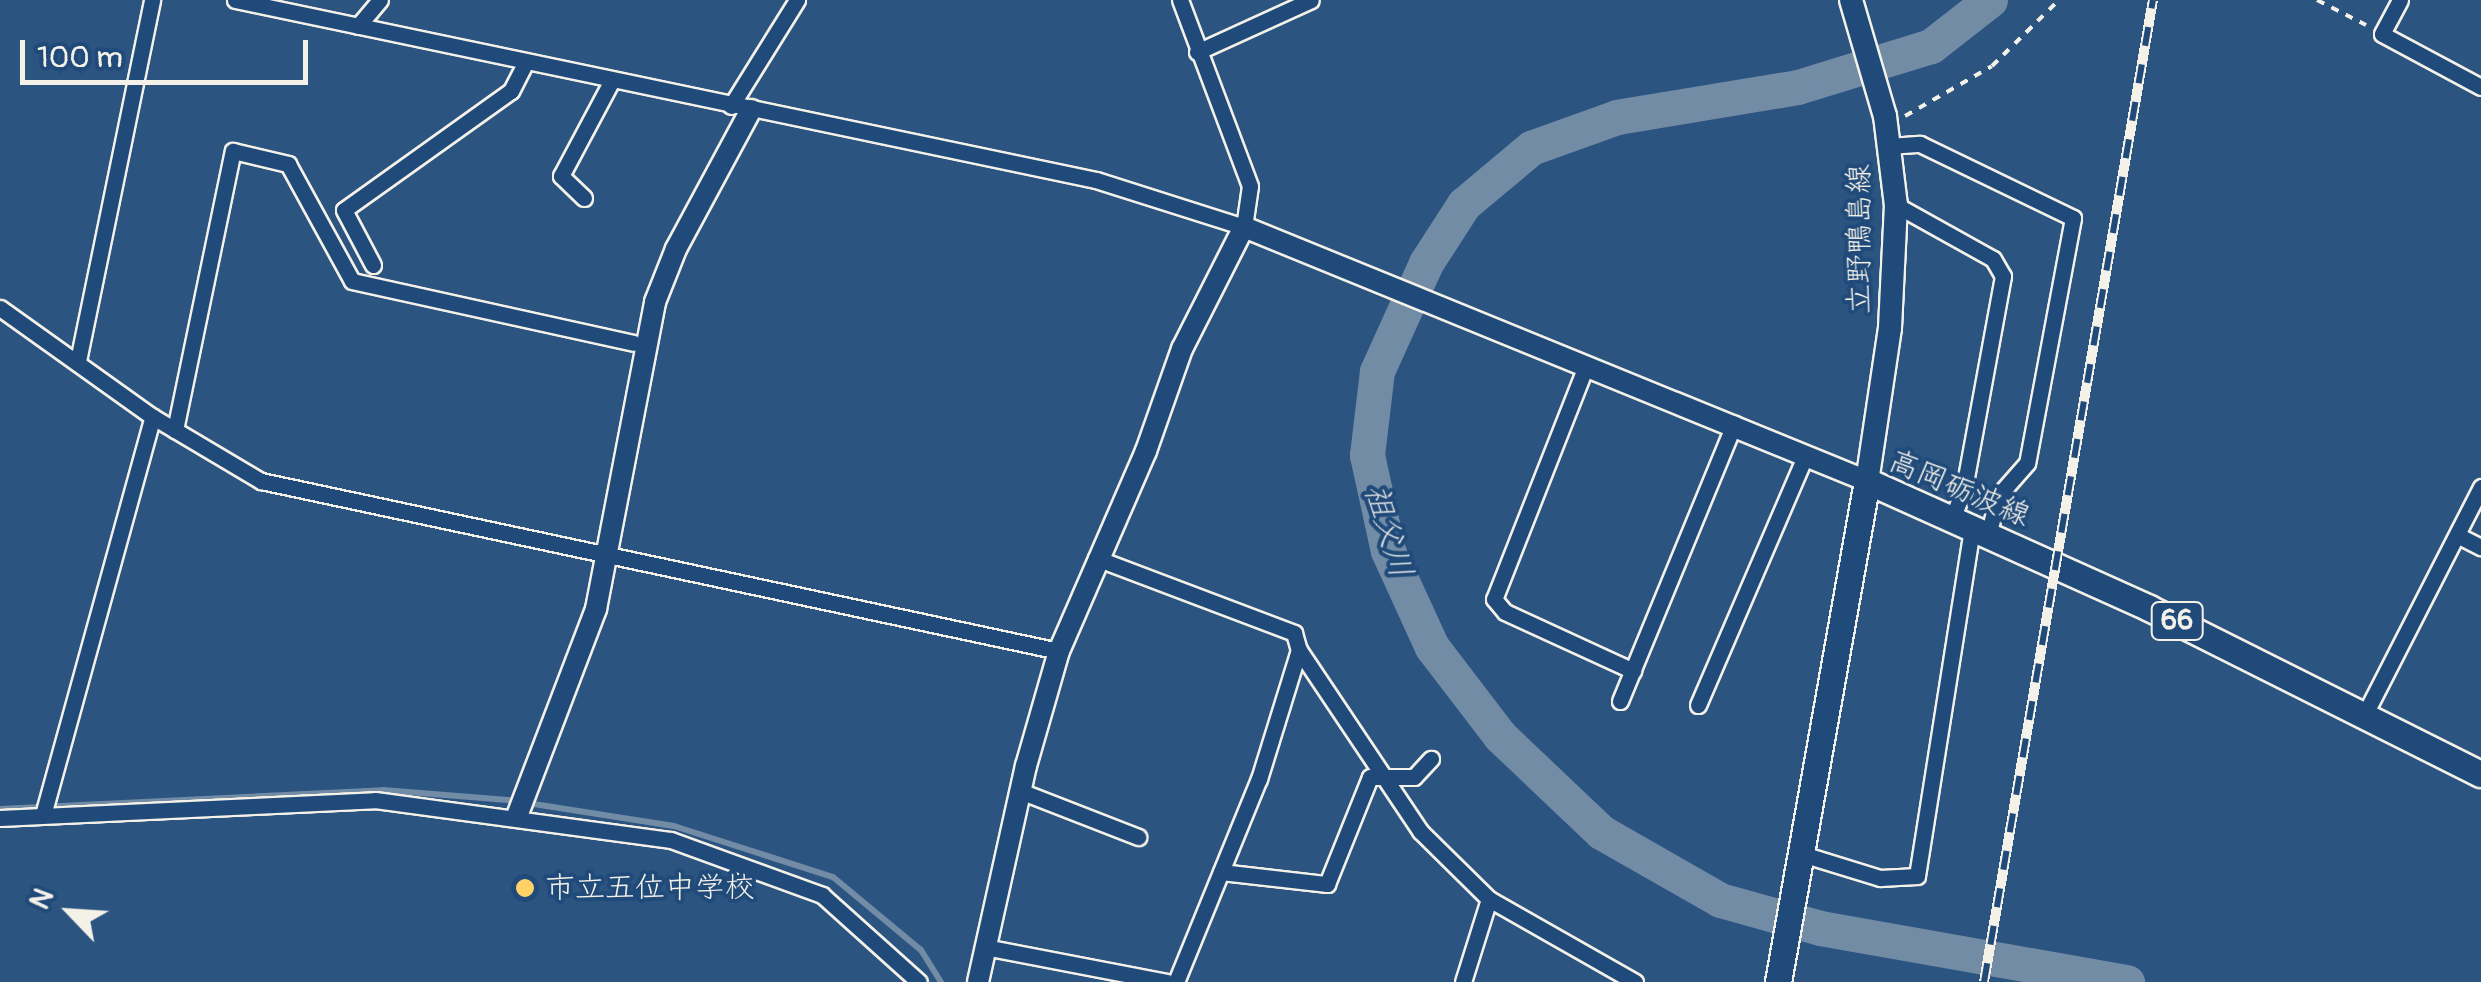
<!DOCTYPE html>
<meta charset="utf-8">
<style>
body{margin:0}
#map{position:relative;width:2481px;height:982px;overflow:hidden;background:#2c5481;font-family:Pangolin,"Klee One",sans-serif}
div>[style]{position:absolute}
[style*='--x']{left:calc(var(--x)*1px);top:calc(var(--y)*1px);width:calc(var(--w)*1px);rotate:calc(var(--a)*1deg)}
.stream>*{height:6px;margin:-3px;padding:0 3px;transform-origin:3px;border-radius:3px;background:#738ca6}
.river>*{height:35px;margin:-17.5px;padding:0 17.5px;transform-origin:17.5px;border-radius:17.5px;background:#738ca6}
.path>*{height:4px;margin-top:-2px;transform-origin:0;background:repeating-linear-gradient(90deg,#f4f1e8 0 8px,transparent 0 16px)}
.roads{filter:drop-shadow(2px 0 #f4f1e8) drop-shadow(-2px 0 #f4f1e8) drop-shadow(0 2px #f4f1e8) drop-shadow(0 -2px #f4f1e8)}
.minor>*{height:15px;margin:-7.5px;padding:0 7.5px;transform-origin:7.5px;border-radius:7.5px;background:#1f4a7a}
.tertiary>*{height:20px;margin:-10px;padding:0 10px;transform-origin:10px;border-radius:10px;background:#1f4a7a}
.secondary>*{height:22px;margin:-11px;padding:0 11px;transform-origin:11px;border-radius:11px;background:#1f4a7a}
.primary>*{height:25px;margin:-12.5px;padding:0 12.5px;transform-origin:12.5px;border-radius:12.5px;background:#1f4a7a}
.rail>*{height:10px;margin-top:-5px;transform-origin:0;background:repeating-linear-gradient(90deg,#1f4a7a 0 19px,#f4f1e8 0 38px);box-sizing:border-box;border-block:2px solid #f4f1e8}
.dots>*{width:28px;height:28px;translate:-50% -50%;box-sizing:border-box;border:5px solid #1f4a7a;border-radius:50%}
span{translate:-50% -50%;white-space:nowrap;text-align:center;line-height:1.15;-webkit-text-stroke:8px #1f4a7a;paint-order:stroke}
.shield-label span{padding:2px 8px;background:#1f4a7a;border:2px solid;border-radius:8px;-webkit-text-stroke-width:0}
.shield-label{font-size:28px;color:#f4f1e8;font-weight:700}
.street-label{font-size:30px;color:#f4f1e8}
.poi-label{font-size:30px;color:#f4f1e8}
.left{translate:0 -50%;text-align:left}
.water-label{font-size:32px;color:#dadddb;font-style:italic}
.north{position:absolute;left:20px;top:862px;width:100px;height:100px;-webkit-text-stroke:8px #1f4a7a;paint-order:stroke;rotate:295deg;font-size:28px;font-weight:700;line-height:40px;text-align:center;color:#f4f1e8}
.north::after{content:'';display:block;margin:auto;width:35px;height:45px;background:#f4f1e8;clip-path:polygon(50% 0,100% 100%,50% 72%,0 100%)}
.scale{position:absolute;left:20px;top:40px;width:288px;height:45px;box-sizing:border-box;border:5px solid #f4f1e8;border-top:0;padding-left:12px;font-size:30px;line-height:35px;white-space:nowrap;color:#f4f1e8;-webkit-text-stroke:8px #1f4a7a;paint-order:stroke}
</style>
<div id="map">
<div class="stream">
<div style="--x:0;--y:809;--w:383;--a:-2.8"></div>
<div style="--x:383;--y:790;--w:125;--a:4.6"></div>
<div style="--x:508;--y:800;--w:168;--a:8.9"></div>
<div style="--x:674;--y:826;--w:167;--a:17.8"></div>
<div style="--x:833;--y:877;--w:114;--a:39.7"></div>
<div style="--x:921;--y:950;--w:38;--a:58"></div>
</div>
<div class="river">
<div style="--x:1990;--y:0;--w:75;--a:142.1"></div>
<div style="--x:1931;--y:46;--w:139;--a:162.9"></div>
<div style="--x:1798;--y:87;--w:183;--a:170.6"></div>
<div style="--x:1617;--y:117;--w:91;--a:160.2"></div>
<div style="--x:1531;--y:148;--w:87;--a:140.1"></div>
<div style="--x:1464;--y:204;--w:70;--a:122.8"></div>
<div style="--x:1426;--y:263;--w:119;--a:114.4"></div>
<div style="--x:1377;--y:371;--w:85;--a:96.8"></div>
<div style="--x:1367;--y:455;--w:98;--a:77.7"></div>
<div style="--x:1388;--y:551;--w:106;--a:65.4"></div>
<div style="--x:1432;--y:647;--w:112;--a:52.6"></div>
<div style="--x:1500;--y:736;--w:139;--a:43.5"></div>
<div style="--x:1601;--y:832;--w:137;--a:29.7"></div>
<div style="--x:1720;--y:900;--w:104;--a:15.6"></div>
<div style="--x:1820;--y:928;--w:312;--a:10"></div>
</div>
<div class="path">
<div style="--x:2317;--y:0;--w:55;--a:27"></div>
<div style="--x:1905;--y:116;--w:100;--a:-29.9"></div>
<div style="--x:1992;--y:66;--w:94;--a:-44.6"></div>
</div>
<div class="roads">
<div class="minor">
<div style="--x:235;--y:0;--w:880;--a:11.81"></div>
<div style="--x:1096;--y:180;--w:155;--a:17.6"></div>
<div style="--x:1244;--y:227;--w:41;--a:-81.7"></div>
<div style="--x:1250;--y:186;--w:199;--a:-110.6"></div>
<div style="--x:2400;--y:0;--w:38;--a:118"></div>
<div style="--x:2382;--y:34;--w:112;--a:28.2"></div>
<div style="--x:358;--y:26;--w:34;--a:-50"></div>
<div style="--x:1197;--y:52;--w:125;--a:-24.5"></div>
<div style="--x:731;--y:106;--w:125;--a:-58.1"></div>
<div style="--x:1889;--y:146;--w:31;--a:-4"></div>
<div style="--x:1920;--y:144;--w:170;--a:25.8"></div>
<div style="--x:2073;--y:218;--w:249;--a:100.6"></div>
<div style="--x:2027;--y:463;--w:44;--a:131.3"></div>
<div style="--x:1998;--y:496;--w:41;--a:104"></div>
<div style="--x:584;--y:198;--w:32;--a:-136"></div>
<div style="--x:561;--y:176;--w:106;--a:-62"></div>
<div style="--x:1896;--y:205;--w:111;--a:29.1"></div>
<div style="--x:1993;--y:259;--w:20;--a:60"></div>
<div style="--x:2003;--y:276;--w:217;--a:100.4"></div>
<div style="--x:1964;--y:489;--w:32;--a:112"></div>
<div style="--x:373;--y:265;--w:62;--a:-117.8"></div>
<div style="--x:344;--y:210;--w:205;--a:-35.5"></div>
<div style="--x:511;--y:91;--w:33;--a:-63"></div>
<div style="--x:0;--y:308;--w:188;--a:35.5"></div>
<div style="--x:153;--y:417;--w:126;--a:30.7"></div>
<div style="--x:261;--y:481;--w:816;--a:12.03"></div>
<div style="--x:78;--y:361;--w:369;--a:-78.4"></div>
<div style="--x:1584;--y:371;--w:245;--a:111.5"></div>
<div style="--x:1494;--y:599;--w:17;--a:50"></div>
<div style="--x:1505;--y:612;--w:141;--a:24.7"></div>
<div style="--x:175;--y:430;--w:285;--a:-78.3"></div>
<div style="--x:233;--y:151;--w:57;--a:13.3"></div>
<div style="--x:288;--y:164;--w:133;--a:61.3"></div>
<div style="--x:352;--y:281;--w:288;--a:12.4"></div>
<div style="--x:2457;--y:535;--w:27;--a:27"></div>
<div style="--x:1096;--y:558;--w:212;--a:20.7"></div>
<div style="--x:1294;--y:633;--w:18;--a:74"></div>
<div style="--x:1299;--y:650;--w:218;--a:56.2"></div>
<div style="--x:1420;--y:831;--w:97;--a:44.6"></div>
<div style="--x:1489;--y:899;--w:87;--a:107.4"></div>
<div style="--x:1620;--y:701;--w:300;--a:-67.6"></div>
<div style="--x:1698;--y:705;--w:273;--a:-66.7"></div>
<div style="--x:2366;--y:712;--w:253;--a:-62.9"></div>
<div style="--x:1020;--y:791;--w:127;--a:21.3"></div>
<div style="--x:43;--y:815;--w:413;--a:-74.6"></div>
<div style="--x:0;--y:818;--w:375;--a:-2.7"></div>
<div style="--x:375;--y:800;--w:299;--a:7.7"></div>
<div style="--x:671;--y:840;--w:161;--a:20"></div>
<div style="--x:822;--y:895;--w:130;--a:41.9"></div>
<div style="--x:1802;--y:854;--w:82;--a:17.1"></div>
<div style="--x:1880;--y:878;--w:37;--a:-3"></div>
<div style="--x:1917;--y:876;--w:352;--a:-81"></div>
<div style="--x:1221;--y:872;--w:107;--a:6.5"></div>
<div style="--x:1327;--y:884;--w:115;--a:-68.1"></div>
<div style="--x:1370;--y:777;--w:44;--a:0"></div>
<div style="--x:1414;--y:777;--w:25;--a:-47"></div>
<div style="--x:1489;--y:899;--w:168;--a:29.6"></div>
<div style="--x:985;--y:947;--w:185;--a:10.9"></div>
<div style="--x:1176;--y:982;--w:219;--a:-67.8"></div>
<div style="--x:1259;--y:779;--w:135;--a:-72.8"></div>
</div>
<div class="tertiary">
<div style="--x:517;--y:816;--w:222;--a:-69.1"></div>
<div style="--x:596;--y:609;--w:313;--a:-79.1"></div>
<div style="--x:655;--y:302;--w:57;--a:-68.4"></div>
<div style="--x:676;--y:249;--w:158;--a:-61.7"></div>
<div style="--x:978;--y:982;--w:221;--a:-77.5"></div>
<div style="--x:1026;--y:766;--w:120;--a:-74"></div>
<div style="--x:1059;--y:651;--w:218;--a:-66.5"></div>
<div style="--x:1146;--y:451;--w:108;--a:-70.6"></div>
<div style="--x:1182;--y:349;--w:137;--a:-63.1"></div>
<div style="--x:1244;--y:227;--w:673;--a:22.18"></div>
</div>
<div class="secondary">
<div style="--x:1851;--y:0;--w:121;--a:73.7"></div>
<div style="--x:1885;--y:116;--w:90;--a:83"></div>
<div style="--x:1896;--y:205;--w:123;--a:92.8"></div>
<div style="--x:1890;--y:328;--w:155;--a:98.5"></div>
</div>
<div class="primary">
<div style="--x:1778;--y:982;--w:509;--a:-79.93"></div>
<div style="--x:1867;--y:481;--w:309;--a:24.2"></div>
<div style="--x:2149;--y:608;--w:371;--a:26.6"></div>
</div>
</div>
<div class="rail">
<div style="--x:1984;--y:982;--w:996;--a:-80.24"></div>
</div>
<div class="dots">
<div style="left:525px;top:888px;background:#ffd166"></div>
</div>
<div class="shield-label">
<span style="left:2177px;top:621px">66</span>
</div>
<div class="street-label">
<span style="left:1860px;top:239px;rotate:-90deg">立野鴨島線</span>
<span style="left:1959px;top:489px;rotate:23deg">高岡砺波線</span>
</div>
<div class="poi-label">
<span class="left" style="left:545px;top:888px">市立五位中学校</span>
</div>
<div class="water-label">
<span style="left:1388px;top:531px;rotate:73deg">祖父川</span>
</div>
<div class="north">N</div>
<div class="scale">100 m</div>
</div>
